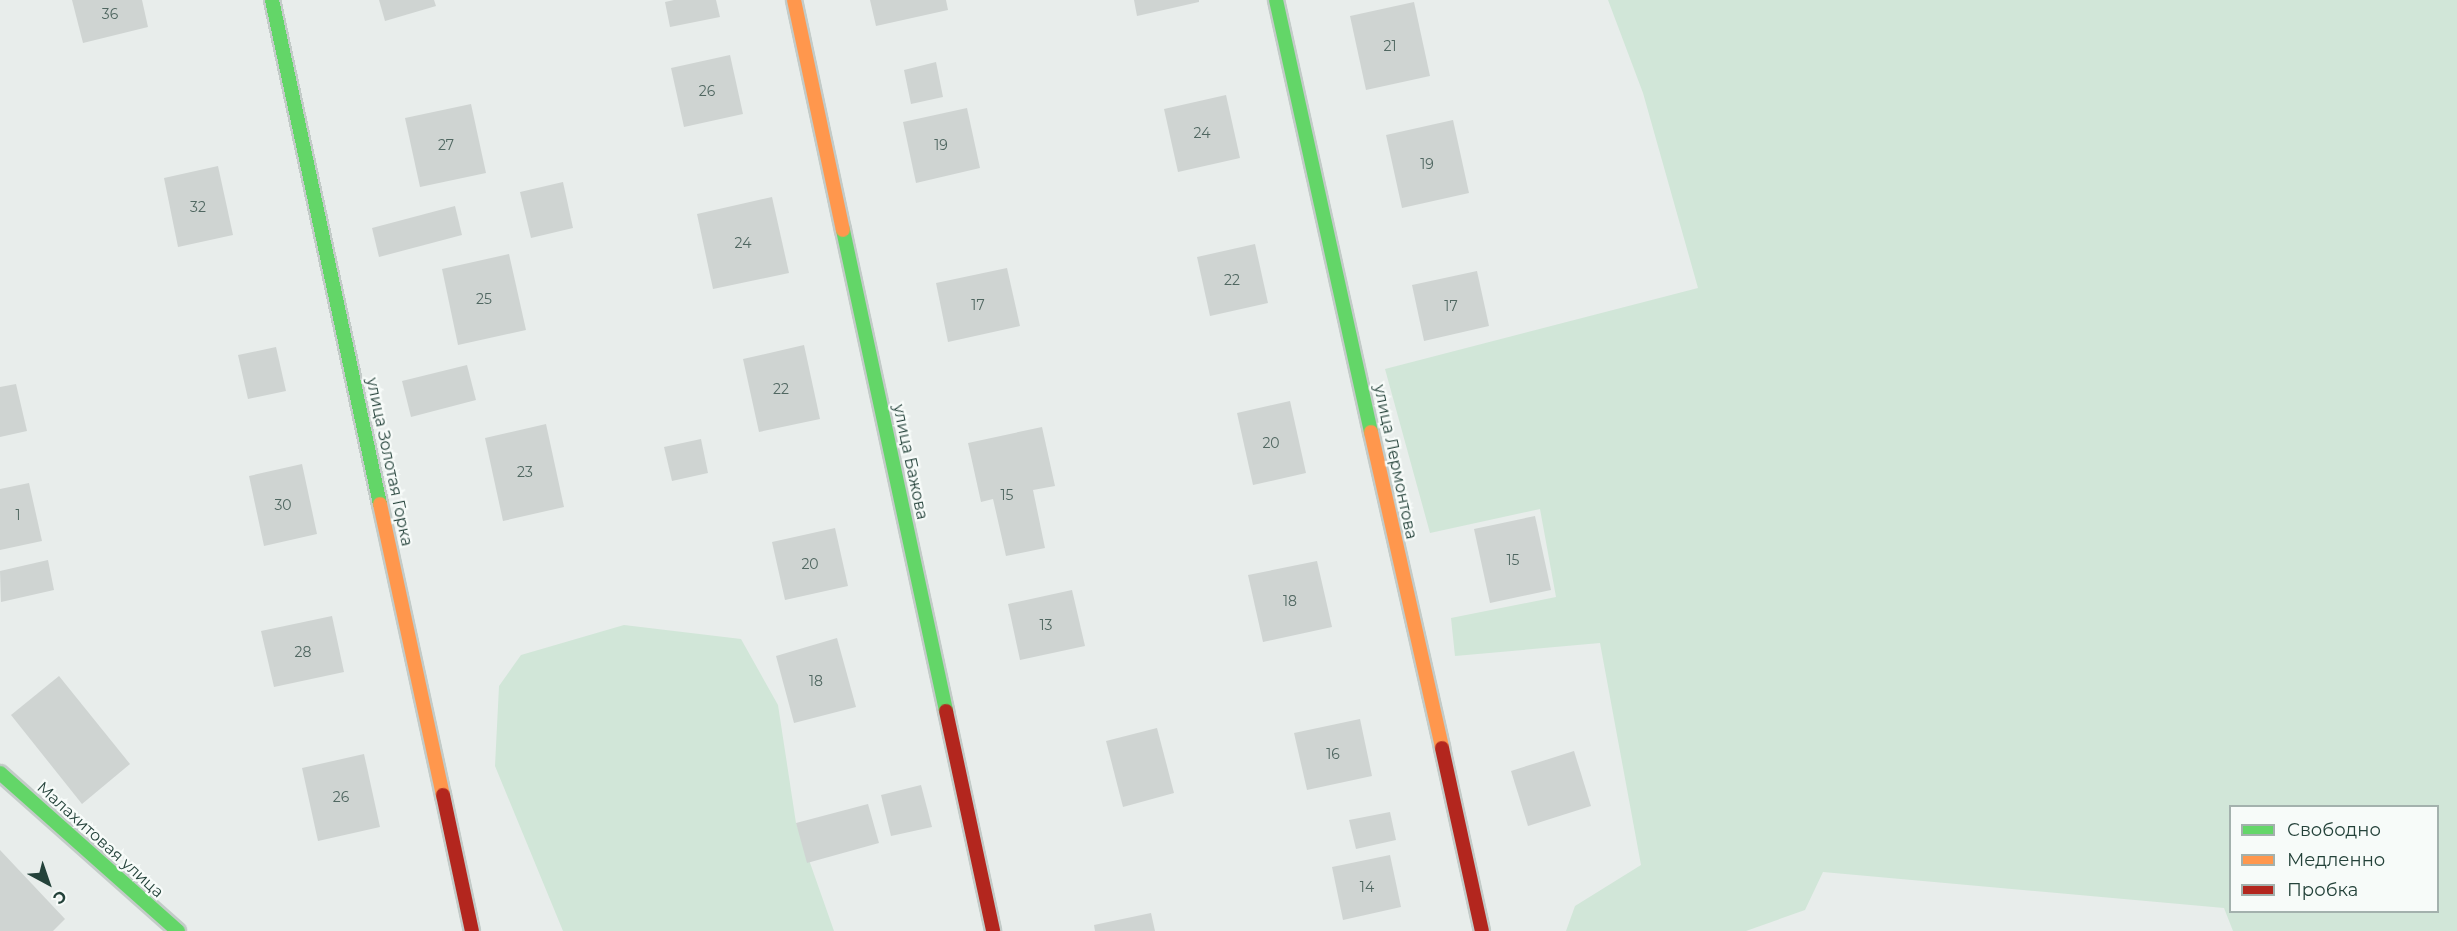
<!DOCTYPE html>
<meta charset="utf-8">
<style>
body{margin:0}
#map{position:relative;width:2457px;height:931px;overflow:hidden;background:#e8edeb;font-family:Montserrat,sans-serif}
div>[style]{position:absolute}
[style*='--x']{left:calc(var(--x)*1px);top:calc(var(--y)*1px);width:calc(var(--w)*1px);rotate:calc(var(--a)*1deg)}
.green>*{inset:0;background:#d1e6d8}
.building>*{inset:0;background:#cfd4d2}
.roads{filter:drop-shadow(2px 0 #c3cbc8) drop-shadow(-2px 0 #c3cbc8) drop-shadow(0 2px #c3cbc8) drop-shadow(0 -2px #c3cbc8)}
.fast>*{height:14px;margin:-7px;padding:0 7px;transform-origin:7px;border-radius:7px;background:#63d668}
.slow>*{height:14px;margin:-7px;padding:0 7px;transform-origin:7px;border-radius:7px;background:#ff974d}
.jam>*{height:14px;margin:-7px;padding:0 7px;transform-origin:7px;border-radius:7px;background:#b3261e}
span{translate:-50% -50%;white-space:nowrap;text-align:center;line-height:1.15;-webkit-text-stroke:4.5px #f7fbf9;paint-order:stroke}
.number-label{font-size:14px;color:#506761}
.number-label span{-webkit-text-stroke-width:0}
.street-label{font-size:16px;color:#24423a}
.legend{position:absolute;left:2229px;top:805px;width:210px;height:108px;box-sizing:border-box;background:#f7fbf9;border:2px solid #a3b1ad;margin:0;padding:8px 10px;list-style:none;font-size:18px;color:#24423a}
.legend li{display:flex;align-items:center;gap:12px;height:30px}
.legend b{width:30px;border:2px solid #a3b1ad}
.north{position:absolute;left:18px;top:853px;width:60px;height:60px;-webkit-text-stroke:4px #f7fbf9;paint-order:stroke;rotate:140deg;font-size:16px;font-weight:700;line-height:24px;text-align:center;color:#24423a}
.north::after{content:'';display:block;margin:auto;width:21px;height:27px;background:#24423a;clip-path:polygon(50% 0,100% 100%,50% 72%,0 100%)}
</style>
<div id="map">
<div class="green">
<div style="clip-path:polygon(evenodd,1608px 0,2457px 0,2457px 931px,2233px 931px,2224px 908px,1823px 872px,1805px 910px,1746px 931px,1566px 931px,1575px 906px,1641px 865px,1600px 643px,1455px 656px,1451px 618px,1556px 597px,1540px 509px,1430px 533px,1385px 369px,1698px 288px,1643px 93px,1608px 0,2230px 806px,2438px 806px,2438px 912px,2230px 912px,2230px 806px)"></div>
<div style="clip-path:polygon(624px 625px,741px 639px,778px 705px,796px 823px,834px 931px,563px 931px,495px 766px,499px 686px,521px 655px)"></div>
</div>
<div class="building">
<div style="clip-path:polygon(72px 0,142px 0,148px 27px,83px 43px)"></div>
<div style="clip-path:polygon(379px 0,434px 0,436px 6px,385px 21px)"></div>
<div style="clip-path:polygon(674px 0,716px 0,720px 17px,670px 27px,665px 2px)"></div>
<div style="clip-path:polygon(870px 0,946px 0,948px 10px,876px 26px)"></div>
<div style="clip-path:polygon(1134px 0,1199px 0,1199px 2px,1137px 16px)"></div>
<div style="clip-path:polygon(1414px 2px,1430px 76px,1366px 90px,1350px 16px)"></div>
<div style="clip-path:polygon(730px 55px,743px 114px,684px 127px,671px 68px)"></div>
<div style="clip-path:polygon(936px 62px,943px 97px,911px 104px,904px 70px)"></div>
<div style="clip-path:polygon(1226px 95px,1240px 158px,1178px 172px,1164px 109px)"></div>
<div style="clip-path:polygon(471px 104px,486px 173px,420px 187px,405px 118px)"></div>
<div style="clip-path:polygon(967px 108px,980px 168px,916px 183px,903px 122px)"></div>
<div style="clip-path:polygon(1453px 120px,1469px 193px,1402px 208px,1386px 135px)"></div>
<div style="clip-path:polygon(218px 166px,233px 235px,178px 247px,164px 178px)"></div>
<div style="clip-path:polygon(563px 182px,573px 228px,531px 238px,520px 192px)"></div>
<div style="clip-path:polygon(772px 197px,789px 273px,713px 289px,697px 214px)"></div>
<div style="clip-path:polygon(455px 206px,462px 235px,379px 257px,372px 228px)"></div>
<div style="clip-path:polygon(1255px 244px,1268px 303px,1210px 316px,1197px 257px)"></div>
<div style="clip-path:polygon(509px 254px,526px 330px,458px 345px,442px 269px)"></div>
<div style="clip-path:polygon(1007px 268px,1020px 326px,948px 342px,936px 283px)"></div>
<div style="clip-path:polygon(1477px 271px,1489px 326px,1424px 341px,1412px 285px)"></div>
<div style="clip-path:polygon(804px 345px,820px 419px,759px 432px,743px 359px)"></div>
<div style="clip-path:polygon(276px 347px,286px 391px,248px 399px,238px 355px)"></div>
<div style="clip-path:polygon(467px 365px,476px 400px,411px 417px,402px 381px)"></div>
<div style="clip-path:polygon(16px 384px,27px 431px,0 437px,0 387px)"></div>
<div style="clip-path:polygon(1290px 401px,1306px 473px,1253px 485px,1237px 413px)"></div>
<div style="clip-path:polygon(546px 424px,564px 507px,503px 521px,485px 438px)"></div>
<div style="clip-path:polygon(1042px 427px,1055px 486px,1033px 490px,1045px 548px,1006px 556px,993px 499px,981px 502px,968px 443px)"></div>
<div style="clip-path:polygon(701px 439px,708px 473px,672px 481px,664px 447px)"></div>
<div style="clip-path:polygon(302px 464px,317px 534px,264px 546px,249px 476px)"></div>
<div style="clip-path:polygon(29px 483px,42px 541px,0 550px,0 489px)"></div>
<div style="clip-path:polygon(1535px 516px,1551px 590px,1490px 603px,1474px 529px)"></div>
<div style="clip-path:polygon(835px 528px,848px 586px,785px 600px,772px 542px)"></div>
<div style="clip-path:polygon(48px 560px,54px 590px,1px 602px,0 571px)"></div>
<div style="clip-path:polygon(1317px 561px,1332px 627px,1263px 642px,1248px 575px)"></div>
<div style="clip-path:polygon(1072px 590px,1085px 646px,1020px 660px,1008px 604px)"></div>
<div style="clip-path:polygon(332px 616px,344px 672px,274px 687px,261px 631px)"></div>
<div style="clip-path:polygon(837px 638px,856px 707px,794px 723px,776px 656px)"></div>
<div style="clip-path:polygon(59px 676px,130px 764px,82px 804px,11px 715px)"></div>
<div style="clip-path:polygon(1360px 719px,1372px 776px,1307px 790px,1294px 733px)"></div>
<div style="clip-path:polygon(1157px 728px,1174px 793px,1123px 807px,1106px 741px)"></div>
<div style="clip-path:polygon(1574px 751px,1591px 806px,1528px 826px,1511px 771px)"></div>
<div style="clip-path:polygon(364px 754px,380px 827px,318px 841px,302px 768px)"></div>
<div style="clip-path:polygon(921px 785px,932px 827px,891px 836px,881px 795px)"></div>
<div style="clip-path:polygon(868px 804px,879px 843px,807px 863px,796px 823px)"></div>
<div style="clip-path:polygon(1390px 812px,1396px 840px,1356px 849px,1349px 820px)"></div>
<div style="clip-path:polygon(0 850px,65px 919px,53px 931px,0 931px)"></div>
<div style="clip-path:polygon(1390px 855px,1401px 907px,1343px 920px,1332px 867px)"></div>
<div style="clip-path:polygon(1151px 913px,1155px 931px,1095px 931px,1094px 925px)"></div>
</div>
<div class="roads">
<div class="fast">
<div style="--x:272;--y:0;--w:515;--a:77.91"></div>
<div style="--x:1276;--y:0;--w:442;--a:77.6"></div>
<div style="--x:843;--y:230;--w:492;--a:77.9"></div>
<div style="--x:0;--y:773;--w:238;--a:41.6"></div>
</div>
<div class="slow">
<div style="--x:794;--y:0;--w:235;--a:78"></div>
<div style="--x:1371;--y:432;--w:324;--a:77.3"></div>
<div style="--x:380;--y:504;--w:298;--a:77.8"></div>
</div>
<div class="jam">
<div style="--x:946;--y:711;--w:225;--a:77.9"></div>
<div style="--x:1442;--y:748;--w:187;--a:77.7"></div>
<div style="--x:443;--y:795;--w:139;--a:78"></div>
</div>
</div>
<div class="number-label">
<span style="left:110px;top:14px">36</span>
<span style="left:1390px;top:46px">21</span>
<span style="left:707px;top:91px">26</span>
<span style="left:1202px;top:133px">24</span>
<span style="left:446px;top:145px">27</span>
<span style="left:941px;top:145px">19</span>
<span style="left:1427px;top:164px">19</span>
<span style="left:198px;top:207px">32</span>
<span style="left:743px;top:243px">24</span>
<span style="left:1232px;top:280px">22</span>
<span style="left:484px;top:299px">25</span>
<span style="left:978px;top:305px">17</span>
<span style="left:1451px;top:306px">17</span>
<span style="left:781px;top:389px">22</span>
<span style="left:1271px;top:443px">20</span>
<span style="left:525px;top:472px">23</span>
<span style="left:1007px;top:495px">15</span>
<span style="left:283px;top:505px">30</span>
<span style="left:18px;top:515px">1</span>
<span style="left:1513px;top:560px">15</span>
<span style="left:810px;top:564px">20</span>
<span style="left:1290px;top:601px">18</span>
<span style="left:1046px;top:625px">13</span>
<span style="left:303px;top:652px">28</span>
<span style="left:816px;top:681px">18</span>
<span style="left:1333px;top:754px">16</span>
<span style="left:341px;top:797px">26</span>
<span style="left:1367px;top:887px">14</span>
</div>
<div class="street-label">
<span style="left:389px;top:462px;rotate:78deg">улица Золотая Горка</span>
<span style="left:910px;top:462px;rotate:78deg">улица Бажова</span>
<span style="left:1395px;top:462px;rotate:78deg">улица Лермонтова</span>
<span style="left:100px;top:840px;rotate:42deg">Малахитовая улица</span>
</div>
<ul class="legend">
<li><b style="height:8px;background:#63d668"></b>Свободно</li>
<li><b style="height:8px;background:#ff974d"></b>Медленно</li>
<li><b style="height:8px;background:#b3261e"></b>Пробка</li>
</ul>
<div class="north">С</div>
</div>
